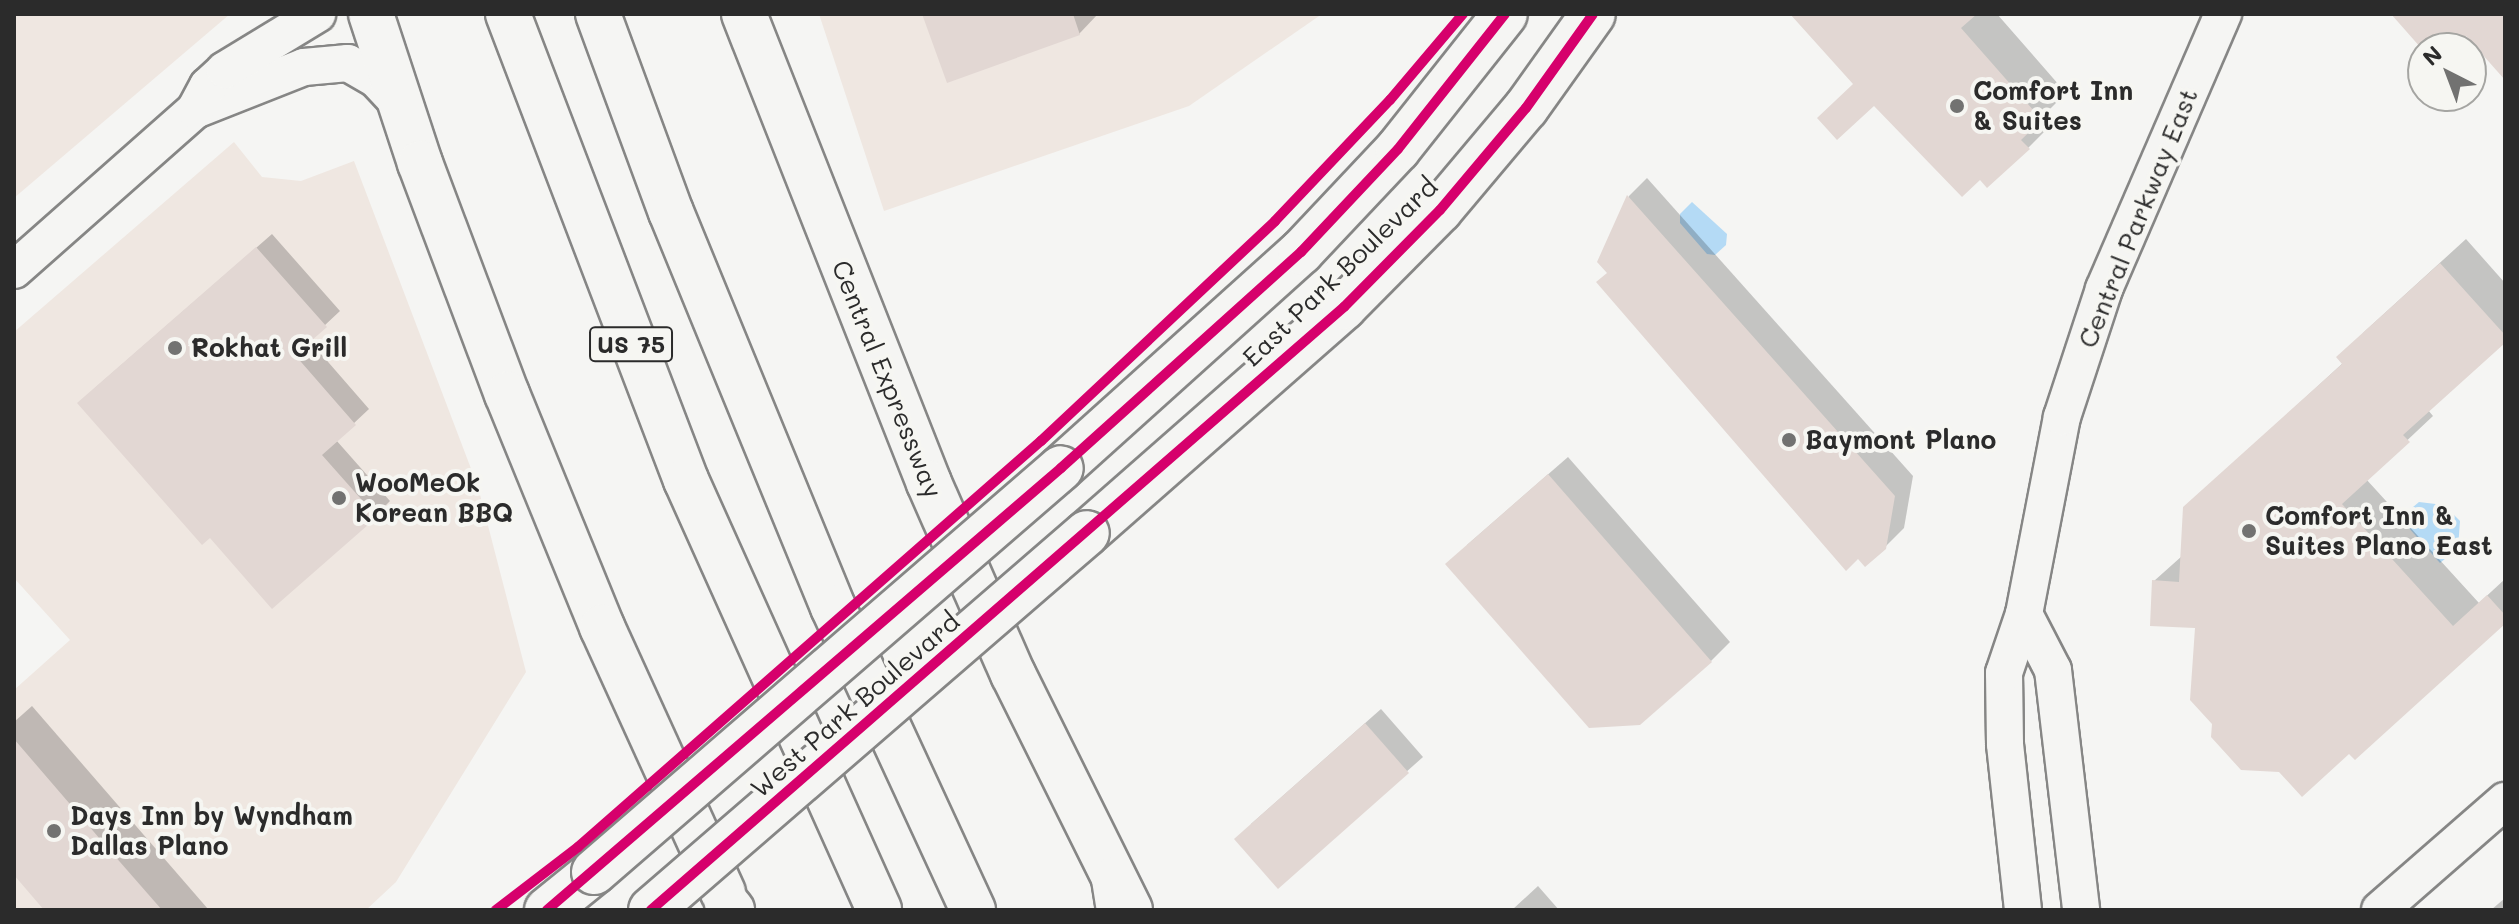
<!DOCTYPE html>
<style>
body{margin:0}
#map{position:relative;width:2519px;height:924px;overflow:hidden;background:#f5f5f3;font-family:Mali,sans-serif}
div>[style]{position:absolute}
[style*='--x']{left:calc(var(--x)*1px);top:calc(var(--y)*1px);width:calc(var(--w)*1px);rotate:calc(var(--a)*1deg)}
.built>*{inset:0;background:#efe7e1}
.water>*{inset:0;background:#b4daf5}
.shadow>*{inset:0;background:#0003}
.building>*{inset:0;background:#e2d7d3}
.roads{filter:drop-shadow(2px 0 #868685) drop-shadow(-2px 0 #868685) drop-shadow(0 2px #868685) drop-shadow(0 -2px #868685)}
.minor>*{height:36px;margin:-18px;padding:0 18px;transform-origin:18px;border-radius:18px;background:#f5f5f3}
.major>*{height:44px;margin:-22px;padding:0 22px;transform-origin:22px;border-radius:22px;background:#f5f5f3}
.highway>*{height:44px;margin:-22px;padding:0 22px;transform-origin:22px;border-radius:22px;background:#f5f5f3}
.bridges{filter:drop-shadow(2px 0 #868685) drop-shadow(-2px 0 #868685) drop-shadow(0 2px #868685) drop-shadow(0 -2px #868685)}
.major-bridge>*{height:44px;margin:-22px;padding:0 22px;transform-origin:22px;border-radius:22px;background:#f5f5f3}
.cycleway>*{height:10px;margin:-5px;padding:0 5px;transform-origin:5px;border-radius:5px;background:#d6006c}
.dots>*{width:22px;height:22px;translate:-50% -50%;box-sizing:border-box;border:4px solid #f6f6f2;border-radius:50%}
span{translate:-50% -50%;white-space:nowrap;text-align:center;line-height:1.15;-webkit-text-stroke:8px #f6f6f2;paint-order:stroke}
.shield-label span{padding:2px 6px;background:#f6f6f2;border:2px solid;border-radius:6px;-webkit-text-stroke-width:0}
.shield-label{font-size:24px;color:#2b2b2b;font-weight:700}
.poi-label{font-size:26px;color:#2b2b2b;font-weight:700}
.left{translate:0 -50%;text-align:left}
.street-label{font-size:26px;color:#2b2b2b}
.frame{position:absolute;inset:0;border:16px solid #2b2b2b;pointer-events:none}
.north{position:absolute;left:2407px;top:32px;width:80px;height:80px;box-sizing:border-box;background:#f6f6f2;border:2px solid #a5a5a2;border-radius:50%;rotate:318deg;font-size:22px;font-weight:700;line-height:32px;text-align:center;color:#2b2b2b}
.north::after{content:'';display:block;margin:auto;width:28px;height:36px;background:#727271;clip-path:polygon(50% 0,100% 100%,50% 72%,0 100%)}
</style>
<div id="map">
<div class="built">
<div style="clip-path:polygon(14px 14px,230px 14px,14px 198px)"></div>
<div style="clip-path:polygon(819px 14px,1322px 14px,1189px 106px,884px 211px)"></div>
<div style="clip-path:polygon(234px 142px,262px 177px,301px 181px,354px 161px,478px 487px,526px 672px,396px 882px,366px 910px,14px 910px,14px 690px,70px 640px,14px 578px,14px 332px)"></div>
</div>
<div class="water">
<div style="clip-path:polygon(1692px 202px,1727px 234px,1726px 245px,1715px 255px,1707px 254px,1680px 223px,1680px 214px)"></div>
<div style="clip-path:polygon(2419px 502px,2444px 505px,2460px 521px,2458px 548px,2440px 563px,2400px 518px)"></div>
</div>
<div class="shadow">
<div style="clip-path:polygon(925px 14px,1098px 14px,1079px 34px)"></div>
<div style="clip-path:polygon(1796px 14px,1997px 14px,2066px 93px,2045px 114px,2053px 123px,2028px 148px,1855px 83px)"></div>
<div style="clip-path:polygon(1647px 178px,1913px 476px,1904px 528px,1884px 548px,1599px 262px,1629px 196px)"></div>
<div style="clip-path:polygon(272px 234px,340px 311px,309px 340px,369px 409px,336px 440px,390px 501px,375px 516px,95px 388px)"></div>
<div style="clip-path:polygon(2466px 239px,2505px 283px,2505px 340px,2428px 410px,2433px 416px,2366px 479px,2479px 603px,2505px 579px,2505px 621px,2349px 751px,2214px 724px,2197px 626px,2154px 581px,2182px 556px,2185px 508px,2344px 362px,2364px 332px)"></div>
<div style="clip-path:polygon(1568px 457px,1730px 642px,1711px 661px,1467px 545px)"></div>
<div style="clip-path:polygon(32px 706px,208px 909px,206px 910px,47px 910px,14px 872px,14px 722px)"></div>
<div style="clip-path:polygon(1381px 709px,1423px 757px,1278px 886px,1251px 824px)"></div>
<div style="clip-path:polygon(1538px 886px,1559px 910px,1512px 910px)"></div>
<div style="clip-path:polygon(2505px 898px,2505px 910px,2491px 910px)"></div>
</div>
<div class="building">
<div style="clip-path:polygon(922px 14px,1073px 14px,1080px 35px,947px 83px)"></div>
<div style="clip-path:polygon(1790px 14px,1977px 14px,1961px 28px,2042px 120px,2021px 140px,2030px 149px,1987px 188px,1980px 180px,1962px 197px,1874px 106px,1837px 140px,1817px 118px,1853px 84px)"></div>
<div style="clip-path:polygon(2391px 14px,2505px 14px,2505px 80px,2466px 36px,2452px 48px,2421px 48px)"></div>
<div style="clip-path:polygon(1627px 195px,1895px 496px,1886px 549px,1865px 567px,1858px 559px,1846px 571px,1596px 282px,1607px 273px,1597px 262px)"></div>
<div style="clip-path:polygon(256px 247px,327px 327px,295px 355px,356px 425px,322px 455px,377px 517px,272px 609px,210px 538px,202px 545px,77px 403px)"></div>
<div style="clip-path:polygon(2440px 263px,2505px 335px,2505px 343px,2403px 435px,2410px 442px,2342px 504px,2453px 626px,2487px 595px,2505px 615px,2505px 624px,2355px 760px,2349px 754px,2302px 797px,2279px 772px,2241px 770px,2211px 737px,2212px 724px,2190px 700px,2195px 628px,2150px 626px,2152px 580px,2179px 582px,2183px 507px,2342px 364px,2336px 357px)"></div>
<div style="clip-path:polygon(1548px 474px,1712px 662px,1640px 725px,1589px 728px,1445px 564px)"></div>
<div style="clip-path:polygon(1365px 723px,1409px 773px,1278px 889px,1234px 839px)"></div>
<div style="clip-path:polygon(14px 739px,106px 846px,162px 910px,44px 910px,14px 875px)"></div>
</div>
<div class="roads">
<div class="minor">
<div style="--x:195;--y:110;--w:117;--a:-21.5"></div>
<div style="--x:304;--y:67;--w:44;--a:-5.2"></div>
<div style="--x:348;--y:63;--w:32;--a:30"></div>
<div style="--x:376;--y:79;--w:37;--a:47"></div>
<div style="--x:14;--y:270;--w:242;--a:-41.5"></div>
<div style="--x:195;--y:110;--w:27;--a:-62"></div>
<div style="--x:208;--y:86;--w:23;--a:-43"></div>
<div style="--x:225;--y:70;--w:108;--a:-31.3"></div>
<div style="--x:2024;--y:614;--w:63;--a:62.6"></div>
<div style="--x:2053;--y:670;--w:242;--a:83.3"></div>
<div style="--x:2023;--y:910;--w:167;--a:-96.2"></div>
<div style="--x:2005;--y:744;--w:71;--a:-90.8"></div>
<div style="--x:2004;--y:673;--w:62;--a:-71.3"></div>
<div style="--x:2024;--y:614;--w:201;--a:-79.1"></div>
<div style="--x:2062;--y:417;--w:135;--a:-71.8"></div>
<div style="--x:2104;--y:289;--w:300;--a:-66.6"></div>
<div style="--x:2380;--y:910;--w:166;--a:-41.1"></div>
</div>
<div class="major">
<div style="--x:371;--y:14;--w:157;--a:71.8"></div>
<div style="--x:420;--y:163;--w:247;--a:69.4"></div>
<div style="--x:507;--y:394;--w:252;--a:67.8"></div>
<div style="--x:602;--y:627;--w:292;--a:65.5"></div>
<div style="--x:744;--y:14;--w:504;--a:68.47"></div>
<div style="--x:929;--y:483;--w:209;--a:66.3"></div>
<div style="--x:1013;--y:674;--w:263;--a:63.6"></div>
<div style="--x:1061;--y:468;--w:323;--a:-42"></div>
<div style="--x:1301;--y:252;--w:141;--a:-46.7"></div>
<div style="--x:1398;--y:149;--w:172;--a:-51.6"></div>
<div style="--x:1087;--y:533;--w:342;--a:-41.3"></div>
<div style="--x:1344;--y:307;--w:136;--a:-45.3"></div>
<div style="--x:1440;--y:210;--w:133;--a:-49.9"></div>
<div style="--x:1526;--y:108;--w:115;--a:-54.5"></div>
<div style="--x:547;--y:910;--w:60;--a:-39"></div>
</div>
<div class="highway">
<div style="--x:508;--y:14;--w:499;--a:69.1"></div>
<div style="--x:686;--y:480;--w:471;--a:65.8"></div>
<div style="--x:598;--y:14;--w:211;--a:69.8"></div>
<div style="--x:671;--y:212;--w:427;--a:67.7"></div>
<div style="--x:833;--y:607;--w:334;--a:65.2"></div>
<div style="--x:1114;--y:879;--w:31;--a:81"></div>
<div style="--x:727;--y:904;--w:8;--a:50"></div>
</div>
</div>
<div class="bridges">
<div class="major-bridge">
<div style="--x:594;--y:872;--w:617;--a:-40.86"></div>
<div style="--x:651;--y:910;--w:576;--a:-40.85"></div>
</div>
</div>
<div class="cycleway">
<div style="--x:496;--y:910;--w:103;--a:-37.5"></div>
<div style="--x:578;--y:847;--w:616;--a:-41.25"></div>
<div style="--x:1041;--y:441;--w:321;--a:-43.2"></div>
<div style="--x:1275;--y:221;--w:167;--a:-46.5"></div>
<div style="--x:1390;--y:100;--w:113;--a:-49.7"></div>
<div style="--x:547;--y:910;--w:678;--a:-40.69"></div>
<div style="--x:1061;--y:468;--w:323;--a:-42"></div>
<div style="--x:1301;--y:252;--w:141;--a:-46.7"></div>
<div style="--x:1398;--y:149;--w:172;--a:-51.6"></div>
<div style="--x:651;--y:910;--w:919;--a:-41.03"></div>
<div style="--x:1344;--y:307;--w:136;--a:-45.3"></div>
<div style="--x:1440;--y:210;--w:133;--a:-49.9"></div>
<div style="--x:1526;--y:108;--w:115;--a:-54.5"></div>
</div>
<div class="dots">
<div style="left:1957px;top:106px;background:#727271"></div>
<div style="left:175px;top:348px;background:#727271"></div>
<div style="left:1789px;top:440px;background:#727271"></div>
<div style="left:339px;top:498px;background:#727271"></div>
<div style="left:2249px;top:531px;background:#727271"></div>
<div style="left:54px;top:831px;background:#727271"></div>
</div>
<div class="shield-label">
<span style="left:631px;top:344px">US 75</span>
</div>
<div class="poi-label">
<span class="left" style="left:1973px;top:106px">Comfort Inn<br>&amp; Suites</span>
<span class="left" style="left:191px;top:348px">Rokhat Grill</span>
<span class="left" style="left:1805px;top:440px">Baymont Plano</span>
<span class="left" style="left:355px;top:498px">WooMeOk<br>Korean BBQ</span>
<span class="left" style="left:2265px;top:531px">Comfort Inn &amp;<br>Suites Plano East</span>
<span class="left" style="left:70px;top:831px">Days Inn by Wyndham<br>Dallas Plano</span>
</div>
<div class="street-label">
<span style="left:2138px;top:218px;rotate:-68deg">Central Parkway East</span>
<span style="left:1340px;top:272px;rotate:-44deg">East Park Boulevard</span>
<span style="left:887px;top:379px;rotate:68deg">Central Expressway</span>
<span style="left:855px;top:705px;rotate:-41deg">West Park Boulevard</span>
</div>
<div class="frame"></div>
<div class="north">N</div>
</div>
